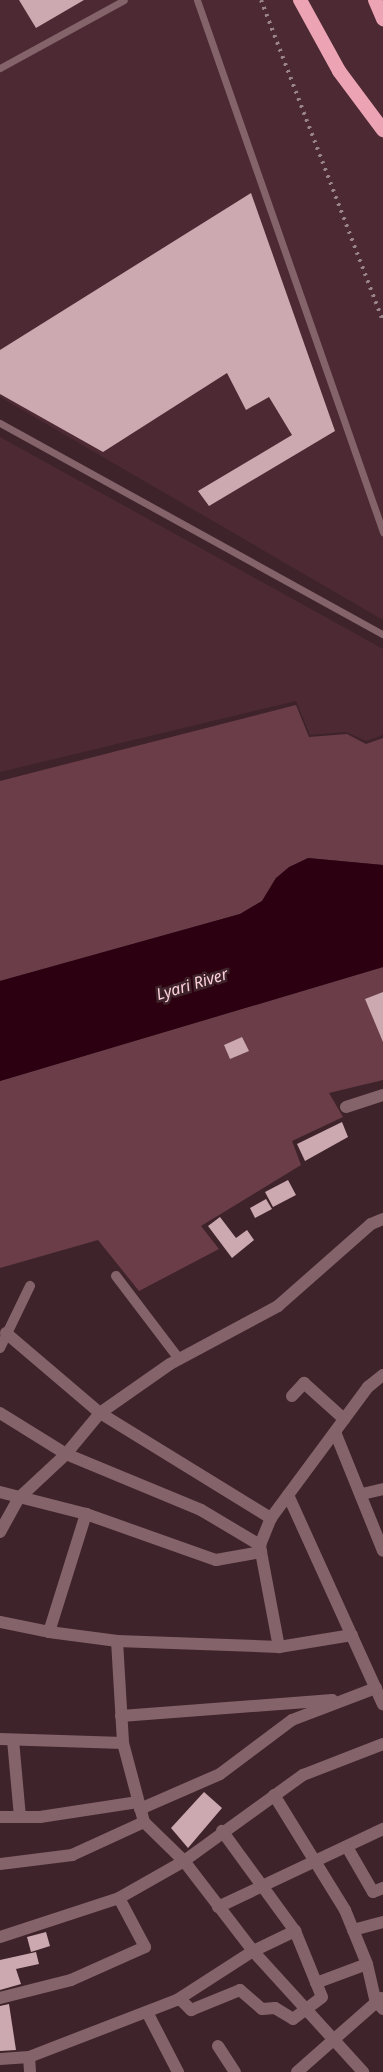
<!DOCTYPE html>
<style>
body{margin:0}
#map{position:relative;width:383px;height:2072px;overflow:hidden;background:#3e232a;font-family:"Noto Sans",sans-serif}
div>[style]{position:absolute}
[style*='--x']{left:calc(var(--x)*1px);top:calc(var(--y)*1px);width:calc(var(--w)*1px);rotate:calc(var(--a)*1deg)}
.built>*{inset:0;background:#4d2a33}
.green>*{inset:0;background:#6a3d49}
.water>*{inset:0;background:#2d0011}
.building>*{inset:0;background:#cca9b1}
.service>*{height:7px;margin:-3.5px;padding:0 3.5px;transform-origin:3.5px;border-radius:3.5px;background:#84636b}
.pedestrian>*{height:10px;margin:-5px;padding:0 5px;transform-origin:5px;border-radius:5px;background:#84636b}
.minor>*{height:12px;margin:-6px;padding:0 6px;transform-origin:6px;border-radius:6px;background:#84636b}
.trunk>*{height:14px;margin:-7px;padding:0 7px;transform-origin:7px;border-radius:7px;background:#eca4b5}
.rail>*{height:4px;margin-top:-2px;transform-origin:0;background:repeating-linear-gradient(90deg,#998489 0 2.5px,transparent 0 7.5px)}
span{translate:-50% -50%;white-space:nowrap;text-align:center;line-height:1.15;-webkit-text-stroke:5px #3e232a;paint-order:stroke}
.water-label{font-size:16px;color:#fed2dc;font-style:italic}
</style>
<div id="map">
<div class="built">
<div style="clip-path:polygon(0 0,383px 0,383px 620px,0 397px)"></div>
<div style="clip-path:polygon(0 437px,383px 649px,383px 735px,366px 741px,346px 732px,310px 735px,296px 701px,0 772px)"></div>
</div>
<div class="green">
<div style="clip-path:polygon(296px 705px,309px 737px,347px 734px,366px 744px,383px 738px,383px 865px,308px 858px,276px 878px,262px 901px,240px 914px,0 981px,0 781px)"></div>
<div style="clip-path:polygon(383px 967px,383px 1080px,329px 1093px,343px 1117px,292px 1141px,301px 1165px,201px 1226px,219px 1249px,139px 1291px,98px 1240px,0 1268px,0 1081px)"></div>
</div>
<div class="water">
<div style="clip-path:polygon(308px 858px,383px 865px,383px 967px,0 1081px,0 981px,240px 914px,262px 901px,276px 878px,289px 867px)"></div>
</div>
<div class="building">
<div style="clip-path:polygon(19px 0,84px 0,36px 28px)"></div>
<div style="clip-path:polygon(251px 193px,335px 431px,209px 506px,198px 491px,292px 435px,269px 397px,246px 410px,227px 373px,103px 452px,0 394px,0 350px)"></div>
<div style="clip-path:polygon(383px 992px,383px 1042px,365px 999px)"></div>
<div style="clip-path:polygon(242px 1037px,249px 1051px,230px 1059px,224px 1045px)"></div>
<div style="clip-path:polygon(342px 1122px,348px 1137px,305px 1161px,297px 1144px)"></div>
<div style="clip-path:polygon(288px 1180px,296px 1195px,273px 1207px,265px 1192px)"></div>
<div style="clip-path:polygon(266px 1199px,272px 1209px,255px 1218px,250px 1208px)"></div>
<div style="clip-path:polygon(220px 1217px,236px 1238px,247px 1230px,254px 1240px,232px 1258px,208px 1226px)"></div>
<div style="clip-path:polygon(204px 1792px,222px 1808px,188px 1848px,171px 1828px)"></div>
<div style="clip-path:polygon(46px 1932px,50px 1946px,31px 1952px,27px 1937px)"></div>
<div style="clip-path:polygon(36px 1952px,39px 1964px,16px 1969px,21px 1984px,0 1990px,0 1960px)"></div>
<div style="clip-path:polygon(9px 2004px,16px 2050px,0 2051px,0 2006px)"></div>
</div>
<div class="service">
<div style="--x:197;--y:0;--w:564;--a:70.73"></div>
<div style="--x:0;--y:68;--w:141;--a:-28.7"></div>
<div style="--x:0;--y:423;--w:437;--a:28.9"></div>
</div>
<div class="pedestrian">
<div style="--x:116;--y:1276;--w:104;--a:52.8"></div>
<div style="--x:0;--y:1348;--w:69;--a:-64.2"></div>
</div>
<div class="minor">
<div style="--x:346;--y:1107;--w:39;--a:-18"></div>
<div style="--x:6;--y:1333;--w:123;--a:40.4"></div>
<div style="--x:100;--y:1413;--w:201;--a:31.6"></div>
<div style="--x:292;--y:1396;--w:18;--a:-47"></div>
<div style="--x:304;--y:1383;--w:54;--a:42"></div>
<div style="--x:0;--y:1413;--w:78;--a:31.8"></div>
<div style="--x:66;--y:1454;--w:146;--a:22.5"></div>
<div style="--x:201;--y:1510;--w:69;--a:30.7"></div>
<div style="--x:335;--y:1432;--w:128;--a:68"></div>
<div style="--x:0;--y:1492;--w:89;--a:14.3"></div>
<div style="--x:86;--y:1514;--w:138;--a:19.5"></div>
<div style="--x:216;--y:1560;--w:46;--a:-10.1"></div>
<div style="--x:261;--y:1552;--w:7;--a:-98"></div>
<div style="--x:260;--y:1545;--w:29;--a:-68"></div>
<div style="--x:271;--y:1518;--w:163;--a:-53.5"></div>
<div style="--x:368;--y:1387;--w:19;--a:-39"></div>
<div style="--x:362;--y:1494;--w:22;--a:-13"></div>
<div style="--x:288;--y:1495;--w:230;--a:65.6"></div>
<div style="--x:0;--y:1532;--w:39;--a:-61"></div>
<div style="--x:19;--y:1498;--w:64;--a:-43.1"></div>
<div style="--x:66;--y:1454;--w:53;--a:-50.3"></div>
<div style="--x:100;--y:1413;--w:85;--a:-35"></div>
<div style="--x:170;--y:1364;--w:123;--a:-28.2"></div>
<div style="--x:278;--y:1306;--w:124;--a:-41.4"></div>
<div style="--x:371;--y:1224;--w:13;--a:-23"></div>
<div style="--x:261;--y:1552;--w:97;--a:79.3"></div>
<div style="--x:0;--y:1622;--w:50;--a:11.5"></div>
<div style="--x:49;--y:1632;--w:69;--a:7.5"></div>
<div style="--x:117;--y:1641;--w:162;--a:2.1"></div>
<div style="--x:279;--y:1647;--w:74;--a:-9.3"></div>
<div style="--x:49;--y:1632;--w:124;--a:-72.6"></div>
<div style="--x:117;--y:1641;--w:102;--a:86.6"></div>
<div style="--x:123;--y:1743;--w:82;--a:75.1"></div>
<div style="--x:144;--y:1822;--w:56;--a:44.3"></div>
<div style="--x:184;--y:1861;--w:113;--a:52.5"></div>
<div style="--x:253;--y:1951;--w:164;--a:47.7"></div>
<div style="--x:121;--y:1716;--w:212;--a:-4.3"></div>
<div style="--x:0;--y:1739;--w:123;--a:1.9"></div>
<div style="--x:13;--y:1740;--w:77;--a:84.8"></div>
<div style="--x:274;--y:1795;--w:135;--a:58.3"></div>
<div style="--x:345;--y:1910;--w:58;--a:67.8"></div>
<div style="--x:367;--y:1964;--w:37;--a:77"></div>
<div style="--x:375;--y:2000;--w:12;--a:48"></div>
<div style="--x:140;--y:1809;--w:87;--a:-23.6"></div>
<div style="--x:220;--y:1774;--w:90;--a:-36.9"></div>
<div style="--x:292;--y:1720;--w:90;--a:-20.9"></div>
<div style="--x:0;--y:1817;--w:40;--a:0"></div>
<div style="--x:40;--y:1817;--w:99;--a:-8.7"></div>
<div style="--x:347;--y:1847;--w:52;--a:60"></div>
<div style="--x:373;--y:1892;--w:11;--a:-22"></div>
<div style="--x:0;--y:1864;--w:73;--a:-7.1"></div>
<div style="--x:72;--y:1855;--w:79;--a:-24.6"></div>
<div style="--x:218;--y:1907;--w:183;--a:-25.3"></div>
<div style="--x:353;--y:1930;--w:31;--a:-15"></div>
<div style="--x:0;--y:1937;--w:125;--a:-18.1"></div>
<div style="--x:119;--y:1898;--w:75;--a:-29.6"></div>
<div style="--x:184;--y:1861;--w:147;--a:-35.9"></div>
<div style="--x:303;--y:1775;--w:86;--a:-21.2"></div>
<div style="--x:316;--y:1983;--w:54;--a:-20.4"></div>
<div style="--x:0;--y:1998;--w:73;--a:-14.2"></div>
<div style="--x:71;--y:1980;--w:81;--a:-24"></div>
<div style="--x:145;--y:1947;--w:55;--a:-118"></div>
<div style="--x:180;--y:1999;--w:16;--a:45"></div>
<div style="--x:191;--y:2010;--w:53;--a:-22.2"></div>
<div style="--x:240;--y:1990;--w:29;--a:41"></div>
<div style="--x:262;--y:2009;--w:13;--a:-4"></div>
<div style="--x:275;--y:2008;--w:21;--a:31"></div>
<div style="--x:293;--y:2019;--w:36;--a:-37"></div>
<div style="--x:322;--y:1997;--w:71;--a:-112.2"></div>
<div style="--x:295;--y:1931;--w:124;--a:-126.1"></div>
<div style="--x:147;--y:2012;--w:68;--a:62.7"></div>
<div style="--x:218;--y:2046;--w:31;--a:57"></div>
<div style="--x:29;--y:2057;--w:15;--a:86"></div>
<div style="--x:0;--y:2059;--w:29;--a:-4"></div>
<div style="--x:29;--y:2057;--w:159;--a:-21.1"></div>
<div style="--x:177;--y:2000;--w:90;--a:-32.8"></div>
<div style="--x:253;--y:1951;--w:47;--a:-25.5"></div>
<div style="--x:297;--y:2072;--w:112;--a:-41.4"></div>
</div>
<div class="trunk">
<div style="--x:300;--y:0;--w:81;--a:61.2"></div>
<div style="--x:339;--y:71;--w:74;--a:53.3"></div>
<div style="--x:375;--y:0;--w:21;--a:67"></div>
</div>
<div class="rail">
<div style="--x:261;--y:0;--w:344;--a:69.2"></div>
</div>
<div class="water-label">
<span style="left:192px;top:984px;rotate:-17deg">Lyari River</span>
</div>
</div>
